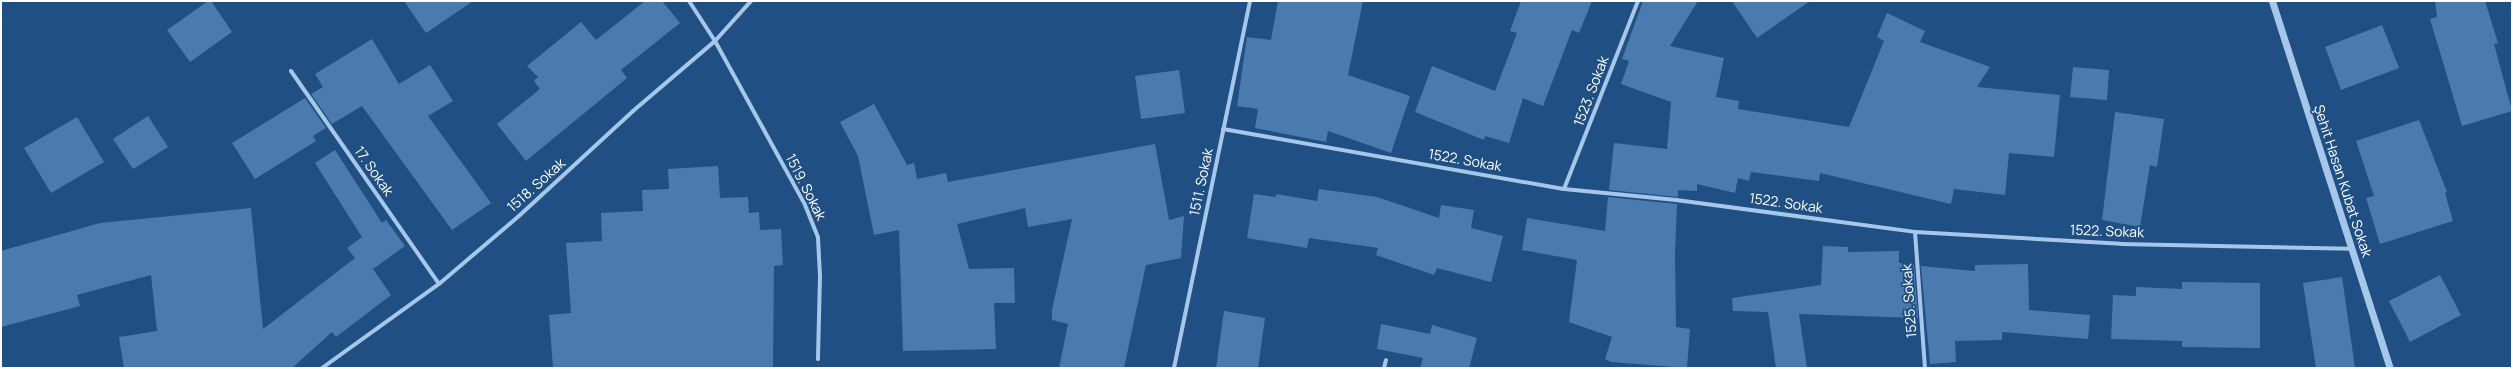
<!DOCTYPE html>
<meta charset="utf-8">
<style>
body{margin:0}
#map{position:relative;width:2513px;height:369px;overflow:hidden;background:#1f4f83;font-family:Manrope,sans-serif}
div>[style]{position:absolute}
[style*='--x']{left:calc(var(--x)*1px);top:calc(var(--y)*1px);width:calc(var(--w)*1px);rotate:calc(var(--a)*1deg)}
.building>*{inset:0;background:#4b7bae}
.minor>*{height:4px;margin:-2px;padding:0 2px;transform-origin:2px;border-radius:2px;background:#a6c7e9}
.tertiary>*{height:7px;margin:-3.5px;padding:0 3.5px;transform-origin:3.5px;border-radius:3.5px;background:#a6c7e9}
span{translate:-50% -50%;white-space:nowrap;text-align:center;line-height:1.15;-webkit-text-stroke:3.5px #1f4f83;paint-order:stroke}
.street-label{font-size:14px;color:#fff}
.frame{position:absolute;inset:0;border:2px solid #fff;pointer-events:none}
</style>
<div id="map">
<div class="building">
<div style="clip-path:polygon(208px 1px,211px 1px,232px 32px,190px 62px,167px 30px)"></div>
<div style="clip-path:polygon(404px 1px,473px 1px,426px 33px)"></div>
<div style="clip-path:polygon(645px 1px,662px 1px,680px 23px,621px 70px,627px 78px,526px 161px,497px 124px,540px 89px,534px 81px,538px 77px,527px 66px,581px 22px,596px 40px)"></div>
<div style="clip-path:polygon(1278px 1px,1363px 1px,1348px 75px,1410px 96px,1391px 153px,1328px 131px,1326px 142px,1255px 128px,1258px 109px,1237px 106px,1247px 37px,1271px 40px)"></div>
<div style="clip-path:polygon(1521px 1px,1592px 1px,1579px 33px,1572px 30px,1543px 106px,1523px 98px,1509px 143px,1485px 136px,1484px 140px,1415px 112px,1432px 66px,1495px 91px,1517px 33px,1510px 31px)"></div>
<div style="clip-path:polygon(1643px 1px,1698px 1px,1670px 46px,1724px 58px,1716px 97px,1739px 101px,1738px 109px,1849px 127px,1884px 41px,1877px 37px,1887px 13px,1925px 31px,1920px 42px,1990px 67px,1977px 87px,2060px 95px,2054px 157px,2009px 153px,2005px 195px,1954px 189px,1951px 204px,1820px 173px,1819px 181px,1751px 172px,1749px 181px,1738px 178px,1735px 193px,1697px 184px,1697px 191px,1678px 190px,1678px 197px,1609px 190px,1614px 143px,1667px 149px,1671px 102px,1621px 84px,1629px 61px,1622px 59px)"></div>
<div style="clip-path:polygon(1732px 1px,1810px 1px,1757px 38px)"></div>
<div style="clip-path:polygon(2435px 1px,2485px 1px,2498px 43px,2494px 44px,2512px 111px,2462px 126px,2430px 19px,2437px 17px)"></div>
<div style="clip-path:polygon(2382px 25px,2399px 68px,2341px 90px,2325px 47px)"></div>
<div style="clip-path:polygon(372px 39px,399px 84px,430px 65px,453px 101px,428px 116px,491px 203px,452px 230px,362px 106px,332px 124px,311px 94px,323px 87px,315px 74px)"></div>
<div style="clip-path:polygon(2073px 67px,2109px 70px,2107px 100px,2070px 97px)"></div>
<div style="clip-path:polygon(1179px 70px,1185px 113px,1141px 119px,1135px 76px)"></div>
<div style="clip-path:polygon(305px 98px,326px 128px,313px 136px,316px 141px,255px 179px,232px 143px)"></div>
<div style="clip-path:polygon(874px 104px,907px 165px,914px 163px,917px 179px,946px 173px,948px 182px,1155px 144px,1169px 220px,1184px 216px,1181px 258px,1146px 265px,1124px 368px,1059px 368px,1068px 324px,1052px 320px,1052px 310px,1072px 219px,1028px 227px,1025px 208px,957px 224px,969px 269px,1014px 268px,1015px 303px,994px 303px,996px 349px,903px 351px,899px 230px,874px 235px,858px 156px,840px 122px)"></div>
<div style="clip-path:polygon(2115px 112px,2164px 119px,2157px 167px,2150px 165px,2140px 227px,2102px 220px)"></div>
<div style="clip-path:polygon(148px 116px,168px 147px,133px 169px,113px 139px)"></div>
<div style="clip-path:polygon(77px 117px,104px 162px,51px 193px,24px 148px)"></div>
<div style="clip-path:polygon(2419px 120px,2447px 192px,2445px 193px,2453px 221px,2380px 244px,2366px 198px,2374px 196px,2356px 141px)"></div>
<div style="clip-path:polygon(335px 150px,382px 223px,386px 220px,405px 246px,373px 269px,391px 295px,336px 337px,332px 332px,292px 368px,124px 368px,119px 337px,157px 331px,151px 275px,77px 295px,80px 306px,1px 327px,1px 251px,100px 223px,251px 208px,263px 329px,355px 258px,347px 248px,362px 237px,315px 163px)"></div>
<div style="clip-path:polygon(718px 166px,720px 198px,748px 197px,749px 213px,759px 212px,760px 230px,781px 229px,783px 265px,774px 266px,773px 368px,553px 368px,549px 315px,571px 313px,566px 243px,602px 241px,601px 213px,643px 211px,642px 190px,669px 189px,668px 169px)"></div>
<div style="clip-path:polygon(1319px 189px,1377px 197px,1439px 218px,1441px 205px,1474px 210px,1471px 228px,1503px 236px,1491px 282px,1437px 268px,1434px 275px,1376px 255px,1378px 248px,1309px 238px,1307px 248px,1247px 238px,1254px 194px,1276px 197px,1276px 194px,1317px 201px)"></div>
<div style="clip-path:polygon(1608px 197px,1677px 204px,1675px 254px,1676px 327px,1690px 329px,1687px 368px,1611px 362px,1605px 359px,1612px 337px,1569px 322px,1577px 260px,1522px 250px,1527px 218px,1605px 231px)"></div>
<div style="clip-path:polygon(1823px 246px,1848px 247px,1848px 252px,1899px 251px,1899px 263px,1914px 265px,1918px 318px,1799px 314px,1807px 368px,1776px 368px,1768px 312px,1733px 311px,1732px 298px,1821px 285px)"></div>
<div style="clip-path:polygon(2028px 264px,2029px 310px,2090px 315px,2088px 339px,2002px 332px,2002px 340px,1955px 341px,1956px 362px,1930px 364px,1921px 266px,1975px 271px,1975px 265px)"></div>
<div style="clip-path:polygon(2440px 275px,2461px 315px,2410px 342px,2389px 301px)"></div>
<div style="clip-path:polygon(2342px 277px,2355px 368px,2316px 368px,2303px 283px)"></div>
<div style="clip-path:polygon(2182px 282px,2260px 283px,2260px 348px,2182px 347px,2182px 341px,2111px 339px,2113px 295px,2136px 296px,2136px 287px,2182px 289px)"></div>
<div style="clip-path:polygon(1224px 311px,1265px 318px,1258px 368px,1216px 368px)"></div>
<div style="clip-path:polygon(1381px 324px,1430px 334px,1432px 325px,1477px 338px,1469px 368px,1420px 368px,1423px 358px,1377px 349px)"></div>
</div>
<div class="minor">
<div style="--x:689;--y:1;--w:48;--a:57"></div>
<div style="--x:715;--y:41;--w:187;--a:61.2"></div>
<div style="--x:805;--y:205;--w:35;--a:68"></div>
<div style="--x:818;--y:238;--w:38;--a:87"></div>
<div style="--x:820;--y:276;--w:83;--a:91.4"></div>
<div style="--x:291;--y:71;--w:259;--a:55.2"></div>
<div style="--x:1223;--y:129;--w:346;--a:10"></div>
<div style="--x:1564;--y:189;--w:113;--a:5.6"></div>
<div style="--x:1676;--y:200;--w:241;--a:7.6"></div>
<div style="--x:1915;--y:232;--w:206;--a:3.3"></div>
<div style="--x:2121;--y:244;--w:230;--a:1.2"></div>
<div style="--x:1564;--y:189;--w:202;--a:-68.5"></div>
<div style="--x:1915;--y:232;--w:136;--a:85.8"></div>
<div style="--x:322;--y:368;--w:144;--a:-35.7"></div>
<div style="--x:439;--y:284;--w:106;--a:-40.4"></div>
<div style="--x:520;--y:215;--w:154;--a:-42.6"></div>
<div style="--x:633;--y:111;--w:108;--a:-40.5"></div>
<div style="--x:715;--y:41;--w:54;--a:-48"></div>
<div style="--x:1174;--y:368;--w:375;--a:-78.3"></div>
<div style="--x:1384;--y:368;--w:8;--a:-76"></div>
</div>
<div class="tertiary">
<div style="--x:2272;--y:1;--w:386;--a:72.2"></div>
</div>
<div class="street-label">
<span style="left:1591px;top:91px;rotate:-69deg">1523. Sokak</span>
<span style="left:1465px;top:160px;rotate:10deg">1522. Sokak</span>
<span style="left:374px;top:171px;rotate:55deg">17. Sokak</span>
<span style="left:2343px;top:181px;rotate:72deg">Şehit Hasan Kubat Sokak</span>
<span style="left:1201px;top:182px;rotate:-78deg">1511. Sokak</span>
<span style="left:536px;top:185px;rotate:-42deg">1518. Sokak</span>
<span style="left:806px;top:187px;rotate:63deg">1519. Sokak</span>
<span style="left:1786px;top:203px;rotate:8deg">1522. Sokak</span>
<span style="left:2107px;top:231px;rotate:2deg">1522. Sokak</span>
<span style="left:1909px;top:301px;rotate:-94deg">1525. Sokak</span>
</div>
<div class="frame"></div>
</div>
